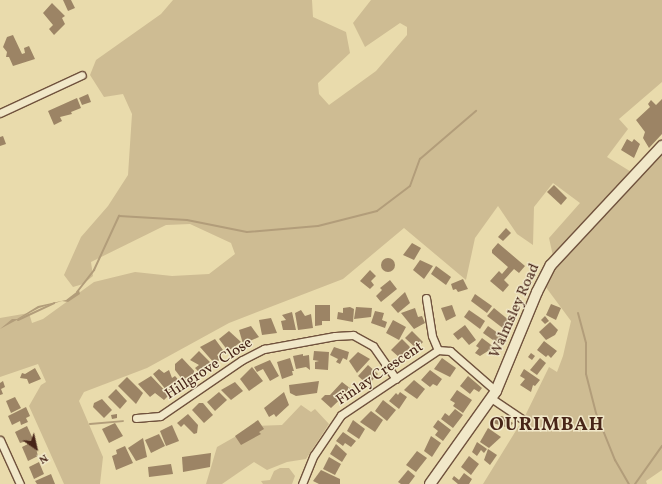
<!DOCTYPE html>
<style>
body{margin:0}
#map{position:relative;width:662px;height:484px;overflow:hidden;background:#e9dbac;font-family:Vollkorn,serif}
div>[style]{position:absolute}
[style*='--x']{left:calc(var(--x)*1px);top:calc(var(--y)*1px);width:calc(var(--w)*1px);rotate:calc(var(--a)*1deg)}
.green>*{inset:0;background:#cebc93}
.water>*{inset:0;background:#b29d7a}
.stream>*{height:2px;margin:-1px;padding:0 1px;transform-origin:1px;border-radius:1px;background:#b29d7a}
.building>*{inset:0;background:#9c8465}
.round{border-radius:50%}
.roads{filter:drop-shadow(1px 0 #70523d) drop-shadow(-1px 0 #70523d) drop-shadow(0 1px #70523d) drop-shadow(0 -1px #70523d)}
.street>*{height:7px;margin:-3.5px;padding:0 3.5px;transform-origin:3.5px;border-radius:3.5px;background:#f1e8c9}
.secondary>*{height:10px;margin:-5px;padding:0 5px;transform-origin:5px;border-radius:5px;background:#f1e8c9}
span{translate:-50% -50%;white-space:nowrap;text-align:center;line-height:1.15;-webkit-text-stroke:3px #f1e8c9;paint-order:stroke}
.street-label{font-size:15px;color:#482518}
.district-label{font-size:19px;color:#482518;font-weight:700;letter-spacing:1px}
.north{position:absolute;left:16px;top:428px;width:40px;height:40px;-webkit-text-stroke:3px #f1e8c9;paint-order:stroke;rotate:146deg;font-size:11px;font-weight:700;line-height:16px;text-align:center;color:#482518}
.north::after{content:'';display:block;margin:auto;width:14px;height:18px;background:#482518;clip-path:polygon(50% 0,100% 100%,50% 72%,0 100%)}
</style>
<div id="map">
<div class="green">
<div style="clip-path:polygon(173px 0,312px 0,313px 17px,346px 32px,350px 53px,318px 83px,319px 94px,329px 105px,376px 71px,407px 35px,407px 27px,400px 23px,365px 47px,353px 23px,371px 0,662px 0,662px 82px,619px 119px,628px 129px,607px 157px,633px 173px,553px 256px,549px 238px,580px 203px,553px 183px,534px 207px,533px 245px,517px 234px,498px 206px,475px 238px,466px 280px,404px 228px,343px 279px,229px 323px,147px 368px,84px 392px,79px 401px,103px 457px,100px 484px,64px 484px,29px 406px,41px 385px,46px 382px,38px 364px,0 377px,0 318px,29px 313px,32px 323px,43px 319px,94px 282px,135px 272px,172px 276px,209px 274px,235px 254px,231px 243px,190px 224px,166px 225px,91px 262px,93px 276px,83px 284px,73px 287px,64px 275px,81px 237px,108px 206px,128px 175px,132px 114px,123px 94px,104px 97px,90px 75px,96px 60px,161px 14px)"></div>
<div style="clip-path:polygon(662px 152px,662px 470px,646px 481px,647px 484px,483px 484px,525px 416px,549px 367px,557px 372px,563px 356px,571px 321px,545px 286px,556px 268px)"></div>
<div style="clip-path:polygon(301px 405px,311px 412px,315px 409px,329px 424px,306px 459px,287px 462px,267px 470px,254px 462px,222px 484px,206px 484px,217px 447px,254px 426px,282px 425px)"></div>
<div style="clip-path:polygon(280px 468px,289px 468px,295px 476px,292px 484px,263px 484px,261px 481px,270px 480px,274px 471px)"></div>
</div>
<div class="water">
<div style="clip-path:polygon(79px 290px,80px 294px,68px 302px,62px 301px,39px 308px,0 329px,12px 319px,17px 319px,38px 306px,66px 300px)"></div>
</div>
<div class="stream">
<div style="--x:77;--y:292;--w:28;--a:-52"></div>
<div style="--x:94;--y:270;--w:60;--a:-65.2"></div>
<div style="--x:119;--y:216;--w:68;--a:3.4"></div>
<div style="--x:187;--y:220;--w:61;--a:11.3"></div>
<div style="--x:247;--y:232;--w:71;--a:-4.8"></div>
<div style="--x:318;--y:226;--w:61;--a:-14.3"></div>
<div style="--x:377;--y:211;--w:41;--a:-37.1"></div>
<div style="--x:410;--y:186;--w:29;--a:-70"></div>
<div style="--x:420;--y:159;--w:74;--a:-40.6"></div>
<div style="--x:578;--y:313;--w:31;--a:75"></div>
<div style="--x:586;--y:343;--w:31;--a:90"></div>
<div style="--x:586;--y:374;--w:40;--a:75.6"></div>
<div style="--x:596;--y:413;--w:51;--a:68"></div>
<div style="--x:615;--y:460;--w:28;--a:60"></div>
<div style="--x:18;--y:320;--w:40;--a:-25"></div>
<div style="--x:90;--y:424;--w:33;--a:-5"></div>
<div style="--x:635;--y:484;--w:47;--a:-54.6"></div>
</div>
<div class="building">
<div style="clip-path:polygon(63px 0,71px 0,75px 8px,68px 11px)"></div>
<div style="clip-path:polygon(52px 3px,65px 16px,62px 18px,65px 24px,54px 35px,49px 29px,53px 25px,43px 13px)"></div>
<div style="clip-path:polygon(13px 35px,22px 54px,25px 53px,24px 48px,29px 46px,35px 59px,13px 66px,9px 57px,6px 57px,7px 52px,3px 47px,7px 37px)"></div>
<div style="clip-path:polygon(88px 94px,91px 102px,82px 105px,79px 98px)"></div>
<div style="clip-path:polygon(77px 98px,81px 108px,71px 112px,72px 114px,60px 117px,62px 121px,54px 125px,48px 111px)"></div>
<div style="clip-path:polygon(662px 99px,662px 134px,649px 148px,643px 138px,645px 132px,636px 120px,650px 107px,648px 104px,651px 100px,656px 105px)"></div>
<div style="clip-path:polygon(3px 136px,6px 144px,0 146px,0 137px)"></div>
<div style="clip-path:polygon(627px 139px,632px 142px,634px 139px,640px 144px,634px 158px,621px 150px)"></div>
<div style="clip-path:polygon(554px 185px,567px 198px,561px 205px,547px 192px)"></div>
<div style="clip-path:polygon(506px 228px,511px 233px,503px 241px,498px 237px)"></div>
<div style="clip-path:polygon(412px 243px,421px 248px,414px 260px,403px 255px)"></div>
<div style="clip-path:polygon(498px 243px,525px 266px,519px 273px,514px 269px,504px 280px,509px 285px,503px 292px,490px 281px,499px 271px,502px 274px,508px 267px,492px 253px,492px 250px)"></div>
<div class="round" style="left:381px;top:258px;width:14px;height:14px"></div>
<div style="clip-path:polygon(420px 260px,433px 266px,424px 279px,413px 270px)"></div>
<div style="clip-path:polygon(436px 266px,451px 277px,446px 285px,431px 274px)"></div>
<div style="clip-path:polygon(370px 270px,376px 276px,371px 281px,374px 285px,370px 289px,360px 281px)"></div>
<div style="clip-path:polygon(463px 279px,468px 289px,458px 292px,456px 289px,453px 290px,451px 284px)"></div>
<div style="clip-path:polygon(390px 280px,397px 289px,381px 302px,376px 296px,382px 290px,380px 288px)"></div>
<div style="clip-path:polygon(405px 292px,410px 303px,398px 313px,391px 305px)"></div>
<div style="clip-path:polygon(475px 294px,492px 306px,487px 313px,471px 301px)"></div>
<div style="clip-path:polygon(551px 304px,561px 308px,556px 320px,546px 315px)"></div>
<div style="clip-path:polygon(315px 305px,330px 305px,330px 321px,322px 321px,322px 325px,315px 326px)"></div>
<div style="clip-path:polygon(452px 305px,456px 316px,446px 321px,441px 308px)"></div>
<div style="clip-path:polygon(350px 307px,354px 309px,353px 322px,337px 319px,338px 312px,343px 313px,343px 308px)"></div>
<div style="clip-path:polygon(356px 307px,372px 308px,371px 317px,354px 319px)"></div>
<div style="clip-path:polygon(415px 308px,418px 317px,422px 316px,425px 323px,414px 329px,401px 313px)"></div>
<div style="clip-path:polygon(494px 308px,510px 321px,504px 329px,487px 316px)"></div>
<div style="clip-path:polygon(301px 310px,305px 316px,311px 314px,313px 328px,298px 330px,295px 313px)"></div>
<div style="clip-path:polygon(469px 310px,485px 321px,480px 329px,464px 317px)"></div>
<div style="clip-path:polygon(375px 311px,384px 313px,382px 320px,387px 322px,385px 328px,371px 323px)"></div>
<div style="clip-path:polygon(292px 312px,296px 330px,283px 330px,281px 321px,286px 320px,282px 315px)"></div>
<div style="clip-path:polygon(545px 316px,549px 321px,545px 324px,541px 320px)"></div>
<div style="clip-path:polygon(271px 318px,277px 333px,262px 335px,259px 320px)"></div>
<div style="clip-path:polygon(393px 320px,406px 327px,399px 340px,386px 333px)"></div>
<div style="clip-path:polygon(550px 322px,558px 330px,555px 335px,546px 340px,539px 332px)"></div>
<div style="clip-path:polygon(465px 325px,476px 340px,469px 345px,462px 337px,458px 340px,453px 334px)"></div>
<div style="clip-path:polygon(251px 326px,259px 337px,243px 344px,239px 330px)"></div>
<div style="clip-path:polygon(488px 326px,505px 338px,500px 345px,483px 333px)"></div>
<div style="clip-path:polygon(229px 331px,241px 342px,228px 351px,219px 339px)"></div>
<div style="clip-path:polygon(412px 331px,423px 342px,417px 349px,405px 338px)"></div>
<div style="clip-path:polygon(482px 338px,498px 350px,494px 355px,488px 351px,480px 356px,475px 353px,479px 348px,476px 346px)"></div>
<div style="clip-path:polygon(215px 339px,223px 350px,217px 355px,220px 359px,215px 364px,200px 347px)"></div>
<div style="clip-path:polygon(402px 339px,412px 349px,400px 358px,391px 350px)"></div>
<div style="clip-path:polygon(544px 341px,557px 351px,551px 358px,548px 355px,546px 357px,537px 350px)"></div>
<div style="clip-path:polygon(334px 347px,349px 352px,347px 360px,343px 358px,340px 364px,336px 362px,338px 359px,330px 355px)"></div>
<div style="clip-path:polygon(199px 351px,212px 364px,200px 373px,195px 368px,199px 365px,190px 360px)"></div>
<div style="clip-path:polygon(314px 351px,329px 352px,328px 370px,315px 369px,315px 362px,319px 361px,313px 360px)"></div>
<div style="clip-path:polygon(358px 352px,370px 359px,357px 373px,349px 361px)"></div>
<div style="clip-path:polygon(531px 353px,535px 356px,532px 360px,528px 357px)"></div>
<div style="clip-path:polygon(303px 354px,303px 356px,309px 355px,310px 370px,306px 367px,296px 369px,293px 356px)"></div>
<div style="clip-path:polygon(182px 358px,198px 375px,185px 383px,175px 370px,175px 364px)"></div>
<div style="clip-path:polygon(290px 358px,294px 371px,292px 371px,293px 375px,282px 379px,277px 362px)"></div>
<div style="clip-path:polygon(442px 358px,456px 368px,450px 377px,434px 369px)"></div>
<div style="clip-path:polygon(540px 358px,546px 363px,537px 375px,530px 370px)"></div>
<div style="clip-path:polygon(270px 360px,279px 376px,270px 381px,263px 369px,257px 372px,254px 367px)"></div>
<div style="clip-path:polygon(368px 365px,378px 374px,368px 385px,358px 376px)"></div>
<div style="clip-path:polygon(252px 367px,263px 381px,249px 391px,240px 379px)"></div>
<div style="clip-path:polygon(35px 368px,41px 379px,29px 384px,27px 379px,20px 378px,22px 373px,25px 374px)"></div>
<div style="clip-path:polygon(159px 369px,164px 373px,169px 370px,172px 378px,175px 376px,184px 386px,179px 391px,174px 385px,172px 389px,167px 391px,153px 374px)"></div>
<div style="clip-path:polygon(524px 369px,540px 380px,535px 386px,533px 385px,531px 392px,520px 385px,525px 379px,520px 376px)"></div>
<div style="clip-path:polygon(430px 370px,442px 379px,437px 386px,433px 384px,430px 387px,421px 380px)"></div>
<div style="clip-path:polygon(151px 376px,169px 395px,164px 400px,155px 393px,150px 397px,138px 384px)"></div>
<div style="clip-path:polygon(468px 376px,482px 388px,479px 392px,474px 389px,470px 394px,460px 386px)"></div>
<div style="clip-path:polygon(127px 377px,143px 393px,136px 404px,118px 386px)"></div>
<div style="clip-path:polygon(414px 380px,425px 389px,417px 399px,404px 390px)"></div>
<div style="clip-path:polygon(3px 381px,5px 387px,1px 389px,3px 394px,0 395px,0 383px)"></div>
<div style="clip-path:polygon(319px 381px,317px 393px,296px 396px,290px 393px,289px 385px)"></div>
<div style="clip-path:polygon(235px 382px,243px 391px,231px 400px,221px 390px)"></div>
<div style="clip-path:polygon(342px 382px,351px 389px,331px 408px,321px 399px,325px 395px,330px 395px)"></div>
<div style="clip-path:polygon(116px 389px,127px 401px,120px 409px,108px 397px)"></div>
<div style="clip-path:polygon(457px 390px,472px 400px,463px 413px,453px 406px,455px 403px,450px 400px)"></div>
<div style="clip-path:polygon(219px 392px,227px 400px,215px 411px,207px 402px)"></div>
<div style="clip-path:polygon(284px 392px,289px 405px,276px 417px,274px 414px,269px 417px,264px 408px)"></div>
<div style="clip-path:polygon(400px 392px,407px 397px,399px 409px,389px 401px,396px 393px,398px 395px)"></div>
<div style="clip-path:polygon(15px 397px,21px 408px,11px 413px,6px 401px)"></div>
<div style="clip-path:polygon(102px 399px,112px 410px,104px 418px,93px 407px,94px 403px)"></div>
<div style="clip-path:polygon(383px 400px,396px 410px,387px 421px,375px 411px)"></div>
<div style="clip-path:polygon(199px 403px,203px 403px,213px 415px,204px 423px,192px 410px)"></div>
<div style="clip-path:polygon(26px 407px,30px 416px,26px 418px,28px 422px,21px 425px,20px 421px,12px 425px,8px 416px)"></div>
<div style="clip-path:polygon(455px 409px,463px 415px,453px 428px,441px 419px,445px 413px,449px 416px)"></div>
<div style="clip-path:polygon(371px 411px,383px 420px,375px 432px,360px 422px)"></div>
<div style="clip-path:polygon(117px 414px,117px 418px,112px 419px,111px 415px)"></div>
<div style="clip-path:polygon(188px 414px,198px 425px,197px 433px,194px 434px,184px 424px,181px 427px,177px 423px)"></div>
<div style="clip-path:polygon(502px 416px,513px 423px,509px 428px,493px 423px,497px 417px)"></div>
<div style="clip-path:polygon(258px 420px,264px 429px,259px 432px,261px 434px,241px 445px,235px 436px)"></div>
<div style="clip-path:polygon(353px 420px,365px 429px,359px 439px,347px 431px)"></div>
<div style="clip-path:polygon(438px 420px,451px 430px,443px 441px,435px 435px,438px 431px,433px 427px)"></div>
<div style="clip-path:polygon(115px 423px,123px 436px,109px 443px,102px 429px)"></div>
<div style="clip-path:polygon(172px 425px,179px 441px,166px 446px,160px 431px)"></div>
<div style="clip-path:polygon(27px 426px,33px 439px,20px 443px,15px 432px)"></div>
<div style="clip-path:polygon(488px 428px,501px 437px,489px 448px,480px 442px)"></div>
<div style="clip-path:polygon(343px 432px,356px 441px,351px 447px,345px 443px,343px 446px,336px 441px)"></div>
<div style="clip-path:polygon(159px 434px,165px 446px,151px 453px,145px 440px)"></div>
<div style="clip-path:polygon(431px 436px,441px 443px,432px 457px,424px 451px)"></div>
<div style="clip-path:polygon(143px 438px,147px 457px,136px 461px,128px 448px)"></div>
<div style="clip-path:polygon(34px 441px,38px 456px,28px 461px,22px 447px)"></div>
<div style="clip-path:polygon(477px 442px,487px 449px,484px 453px,481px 450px,477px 456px,472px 452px)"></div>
<div style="clip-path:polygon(336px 444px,347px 454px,342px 462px,330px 454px)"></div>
<div style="clip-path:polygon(125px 446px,133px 463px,116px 470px,112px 456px,117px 454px,116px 450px)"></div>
<div style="clip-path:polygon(488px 449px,497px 455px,490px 465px,484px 460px)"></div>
<div style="clip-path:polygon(417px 451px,427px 458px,416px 472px,406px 465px)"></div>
<div style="clip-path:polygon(211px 453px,210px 467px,183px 472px,182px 457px)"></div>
<div style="clip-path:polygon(469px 456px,479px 464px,471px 475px,461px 467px)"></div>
<div style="clip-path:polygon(329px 457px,341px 464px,335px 475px,323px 469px)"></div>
<div style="clip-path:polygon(39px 462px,44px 474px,34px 479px,29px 467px)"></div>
<div style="clip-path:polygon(171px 464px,173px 474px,149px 477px,148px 467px)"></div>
<div style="clip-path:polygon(321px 470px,340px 479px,340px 484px,319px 484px,313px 481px)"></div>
<div style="clip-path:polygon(408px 470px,415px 476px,409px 484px,401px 484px,398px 482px)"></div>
<div style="clip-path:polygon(464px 473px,472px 479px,469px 484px,458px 484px,452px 479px,454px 476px,459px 480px)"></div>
<div style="clip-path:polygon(51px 474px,55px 484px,37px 484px,35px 481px)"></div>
</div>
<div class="roads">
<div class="street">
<div style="--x:0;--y:113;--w:90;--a:-24.9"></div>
<div style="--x:426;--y:298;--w:38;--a:81"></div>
<div style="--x:432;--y:336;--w:15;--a:67"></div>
<div style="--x:491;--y:398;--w:36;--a:34"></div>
<div style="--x:136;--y:418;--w:24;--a:-5"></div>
<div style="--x:160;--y:416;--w:99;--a:-34.3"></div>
<div style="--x:242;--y:360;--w:25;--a:-27"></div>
<div style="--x:264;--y:349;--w:72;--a:-10.4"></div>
<div style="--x:335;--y:336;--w:18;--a:-3"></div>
<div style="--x:353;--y:335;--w:23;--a:29"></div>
<div style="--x:373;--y:346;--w:40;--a:55.1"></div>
<div style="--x:0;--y:440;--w:48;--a:65.6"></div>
<div style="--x:302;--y:484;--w:31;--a:-68"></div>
<div style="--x:314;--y:455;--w:48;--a:-56"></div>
<div style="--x:341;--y:415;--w:117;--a:-33.8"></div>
<div style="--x:438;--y:350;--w:12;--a:5"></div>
<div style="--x:450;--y:351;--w:61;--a:41"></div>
</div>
<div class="secondary">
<div style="--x:430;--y:484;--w:114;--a:-54.6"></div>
<div style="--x:496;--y:391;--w:107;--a:-67.5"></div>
<div style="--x:537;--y:292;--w:30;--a:-63"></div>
<div style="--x:551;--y:265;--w:163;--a:-47"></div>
</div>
</div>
<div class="street-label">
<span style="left:515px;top:311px;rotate:-66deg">Walmsley Road</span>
<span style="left:209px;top:369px;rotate:-33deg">Hillgrove Close</span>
<span style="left:380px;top:374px;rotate:-34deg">Finlay Crescent</span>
</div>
<div class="district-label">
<span style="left:547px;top:426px">OURIMBAH</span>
</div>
<div class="north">N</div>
</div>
